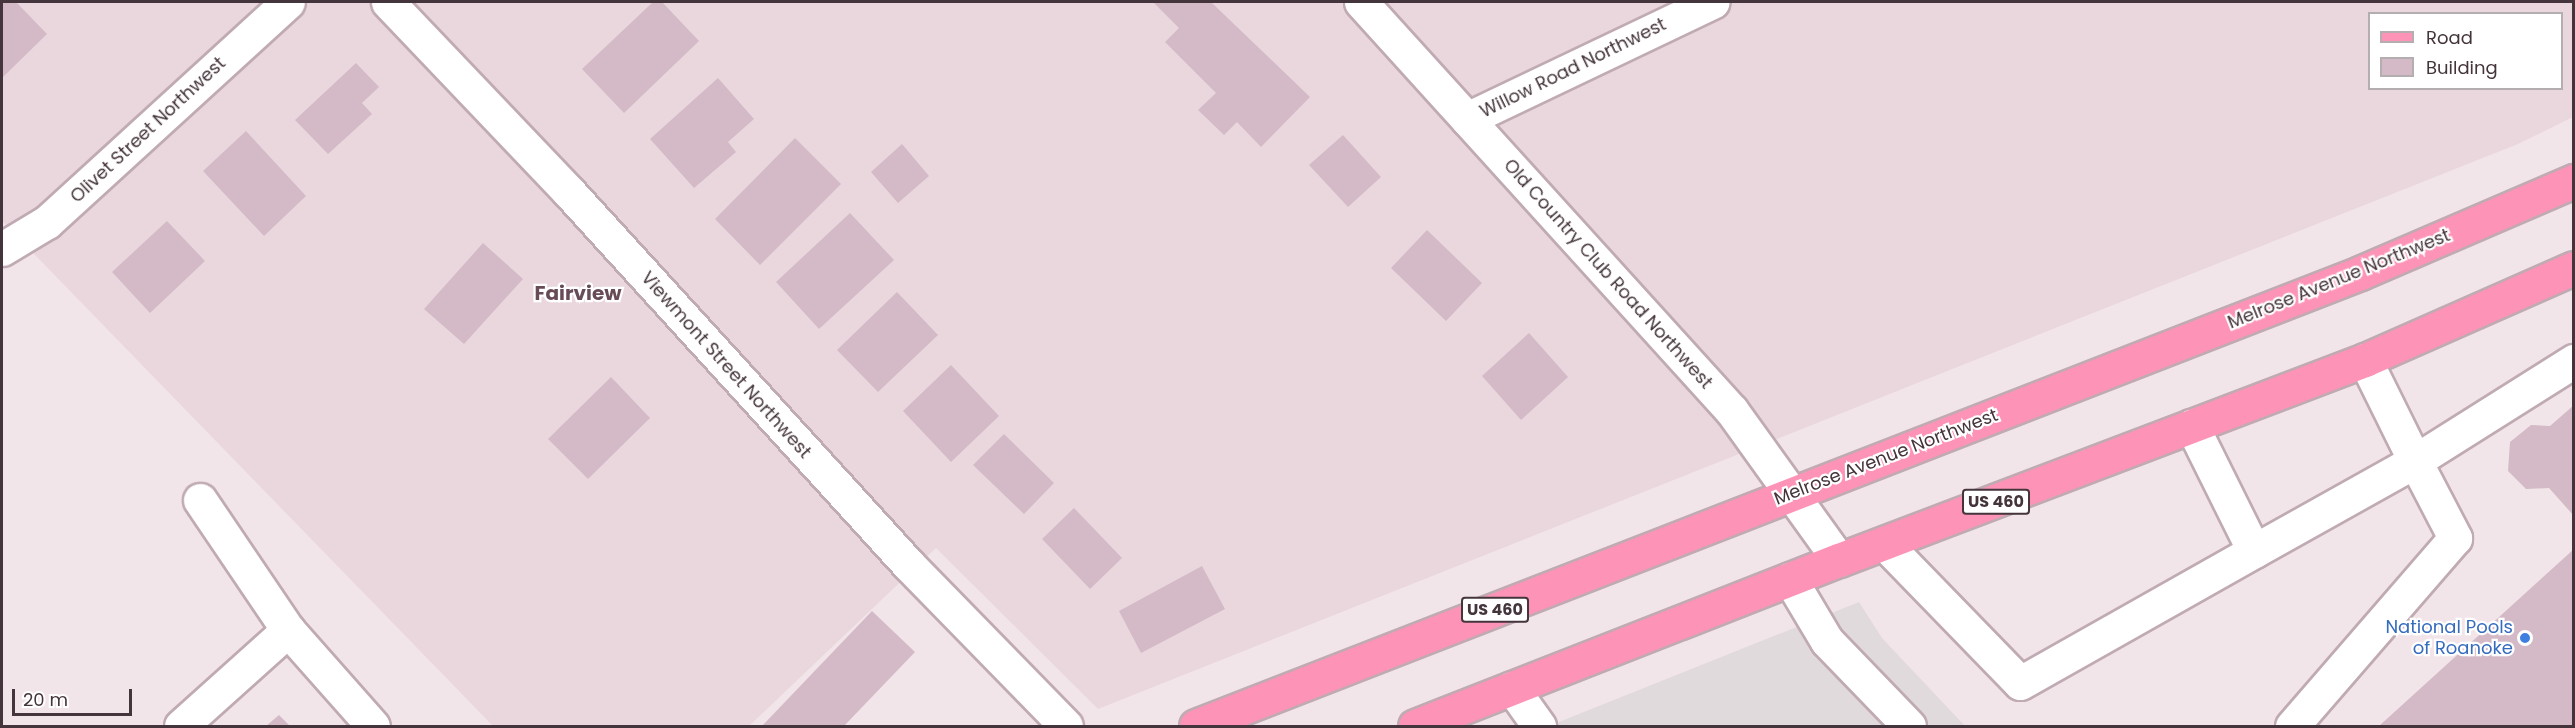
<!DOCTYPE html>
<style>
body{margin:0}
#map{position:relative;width:2575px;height:728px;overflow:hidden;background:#f2e5e9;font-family:Poppins,sans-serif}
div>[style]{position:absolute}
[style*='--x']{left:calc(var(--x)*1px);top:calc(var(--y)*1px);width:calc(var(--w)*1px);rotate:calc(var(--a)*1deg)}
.residential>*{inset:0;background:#ead7de}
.parking>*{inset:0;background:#e0dadd}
.building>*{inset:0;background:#d3bac6}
.roads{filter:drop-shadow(2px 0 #c0aab3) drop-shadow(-2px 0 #c0aab3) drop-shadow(0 2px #c0aab3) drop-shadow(0 -2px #c0aab3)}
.minor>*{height:33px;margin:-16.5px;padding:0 16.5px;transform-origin:16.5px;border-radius:16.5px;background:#fff}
.major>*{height:33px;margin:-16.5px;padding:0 16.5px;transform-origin:16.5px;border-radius:16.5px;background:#fd93b7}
.dots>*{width:16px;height:16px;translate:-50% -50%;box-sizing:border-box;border:3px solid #fff;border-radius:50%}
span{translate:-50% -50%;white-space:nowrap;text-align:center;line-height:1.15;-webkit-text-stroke:4.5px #fff;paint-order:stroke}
.shield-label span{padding:2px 4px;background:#fff;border:2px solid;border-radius:4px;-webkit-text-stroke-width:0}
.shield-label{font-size:16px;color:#44343c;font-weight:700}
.street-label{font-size:18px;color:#44343c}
.shop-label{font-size:18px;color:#366cbe}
.right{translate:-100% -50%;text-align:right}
.neighbourhood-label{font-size:20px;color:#674c58;font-weight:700}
.frame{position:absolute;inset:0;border:3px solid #44343c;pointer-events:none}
.legend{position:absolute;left:2368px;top:12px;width:195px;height:78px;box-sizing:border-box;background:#fff;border:2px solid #b4aeb1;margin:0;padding:8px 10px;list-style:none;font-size:18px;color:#44343c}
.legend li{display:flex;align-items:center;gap:12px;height:30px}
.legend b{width:30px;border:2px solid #b4aeb1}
.scale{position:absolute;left:12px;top:689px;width:120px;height:27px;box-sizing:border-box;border:3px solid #44343c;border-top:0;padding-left:8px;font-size:18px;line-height:21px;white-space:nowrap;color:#44343c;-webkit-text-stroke:4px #fff;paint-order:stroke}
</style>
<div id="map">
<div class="residential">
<div style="clip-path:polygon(evenodd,2px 2px,2573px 2px,2573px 117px,2518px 144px,1098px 709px,936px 548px,749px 726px,493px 726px,2px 221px,2px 2px,2370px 14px,2562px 14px,2562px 88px,2370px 88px,2370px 14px)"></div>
</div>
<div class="parking">
<div style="clip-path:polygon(1859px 602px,1882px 638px,1965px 726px,1549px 726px)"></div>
</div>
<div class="building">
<div style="clip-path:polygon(16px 2px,47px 34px,2px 78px,2px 3px)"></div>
<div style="clip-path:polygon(653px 2px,662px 2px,699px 41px,624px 113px,582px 69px)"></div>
<div style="clip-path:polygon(1153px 2px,1211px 2px,1310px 97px,1261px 147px,1237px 122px,1224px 135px,1198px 110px,1216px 93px,1165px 42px,1179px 28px)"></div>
<div style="clip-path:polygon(356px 63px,379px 87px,362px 103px,372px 114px,328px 154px,295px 120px)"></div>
<div style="clip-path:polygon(718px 78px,754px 119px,728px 142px,736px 152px,694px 188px,650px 139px)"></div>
<div style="clip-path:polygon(246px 131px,306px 196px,264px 236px,203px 171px)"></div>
<div style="clip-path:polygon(1343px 135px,1381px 177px,1348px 207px,1309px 165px)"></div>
<div style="clip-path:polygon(795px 138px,841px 184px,760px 265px,715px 219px)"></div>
<div style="clip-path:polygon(902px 144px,929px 176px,898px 203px,871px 172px)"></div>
<div style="clip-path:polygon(850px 213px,894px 260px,819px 329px,776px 282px)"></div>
<div style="clip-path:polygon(167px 221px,205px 261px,150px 313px,112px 272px)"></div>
<div style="clip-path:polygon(1427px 230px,1482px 283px,1446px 321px,1391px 268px)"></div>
<div style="clip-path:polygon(483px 243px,523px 279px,464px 344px,424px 309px)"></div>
<div style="clip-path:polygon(897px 292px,938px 335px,878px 392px,837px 350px)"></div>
<div style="clip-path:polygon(1529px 333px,1568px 377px,1521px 420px,1482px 376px)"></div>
<div style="clip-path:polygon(951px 365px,999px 416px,951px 462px,903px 411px)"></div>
<div style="clip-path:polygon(611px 377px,650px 418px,588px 479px,548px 439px)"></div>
<div style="clip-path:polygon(2574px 405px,2574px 516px,2549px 488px,2526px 489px,2508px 471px,2510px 442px,2531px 425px,2550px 426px)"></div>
<div style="clip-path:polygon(1004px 434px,1054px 483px,1024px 514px,973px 465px)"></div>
<div style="clip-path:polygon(1074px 508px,1122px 558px,1090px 589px,1042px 539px)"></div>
<div style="clip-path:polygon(2574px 549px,2574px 726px,2379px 726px)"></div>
<div style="clip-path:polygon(1202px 566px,1225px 609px,1141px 653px,1119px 611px)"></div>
<div style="clip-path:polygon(872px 611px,915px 652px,844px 726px,762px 726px)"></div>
<div style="clip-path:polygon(279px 715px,290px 726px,266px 726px)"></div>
</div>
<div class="roads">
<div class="minor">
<div style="--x:388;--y:2;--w:262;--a:46.4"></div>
<div style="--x:569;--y:192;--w:503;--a:47.66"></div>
<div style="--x:908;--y:564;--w:226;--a:45.7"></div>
<div style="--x:1361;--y:2;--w:552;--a:47.79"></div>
<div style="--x:1732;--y:411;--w:183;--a:54.3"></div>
<div style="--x:1467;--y:119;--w:272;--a:-25.5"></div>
<div style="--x:2;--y:249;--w:52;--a:-31"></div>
<div style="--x:47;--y:222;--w:326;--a:-42.4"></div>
<div style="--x:2365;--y:360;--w:113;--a:63.7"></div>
<div style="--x:2415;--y:461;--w:188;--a:-32.2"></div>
<div style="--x:200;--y:500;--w:157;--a:55.9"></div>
<div style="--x:288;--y:630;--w:128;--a:48.5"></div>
<div style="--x:1886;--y:545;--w:192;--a:45.8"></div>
<div style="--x:2020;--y:683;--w:269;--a:-29.4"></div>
<div style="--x:2254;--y:551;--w:140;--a:-116.4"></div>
<div style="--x:2254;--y:551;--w:184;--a:-29.2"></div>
<div style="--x:2415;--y:461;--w:87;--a:62.5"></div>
<div style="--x:2455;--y:538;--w:249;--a:130.9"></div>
<div style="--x:1790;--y:579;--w:72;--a:59.2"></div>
<div style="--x:1827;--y:641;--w:118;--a:46"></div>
<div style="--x:1512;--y:688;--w:47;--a:54.6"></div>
<div style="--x:181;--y:726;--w:144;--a:-41.9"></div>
</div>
<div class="major">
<div style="--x:1196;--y:726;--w:1249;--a:-21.26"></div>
<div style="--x:2360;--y:273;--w:233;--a:-23.3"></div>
<div style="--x:1415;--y:726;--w:455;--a:-21.4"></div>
<div style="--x:1839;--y:560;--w:563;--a:-20.82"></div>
<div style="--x:2365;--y:360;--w:228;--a:-23.8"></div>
</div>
</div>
<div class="dots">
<div style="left:2525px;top:638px;background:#3f7fe0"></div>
</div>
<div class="shield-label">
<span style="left:1996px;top:502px">US 460</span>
<span style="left:1495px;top:610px">US 460</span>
</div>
<div class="street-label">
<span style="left:1573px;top:68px;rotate:-26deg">Willow Road Northwest</span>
<span style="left:148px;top:130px;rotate:-43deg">Olivet Street Northwest</span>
<span style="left:1608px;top:274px;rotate:48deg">Old Country Club Road Northwest</span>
<span style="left:2339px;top:279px;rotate:-22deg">Melrose Avenue Northwest</span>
<span style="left:726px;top:365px;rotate:48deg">Viewmont Street Northwest</span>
<span style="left:1886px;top:457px;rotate:-21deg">Melrose Avenue Northwest</span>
</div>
<div class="shop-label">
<span class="right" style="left:2513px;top:638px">National Pools<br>of Roanoke</span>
</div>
<div class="neighbourhood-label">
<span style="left:578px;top:293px">Fairview</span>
</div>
<div class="frame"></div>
<ul class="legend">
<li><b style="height:8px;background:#fd93b7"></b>Road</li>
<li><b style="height:16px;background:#d3bac6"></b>Building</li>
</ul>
<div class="scale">20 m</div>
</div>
